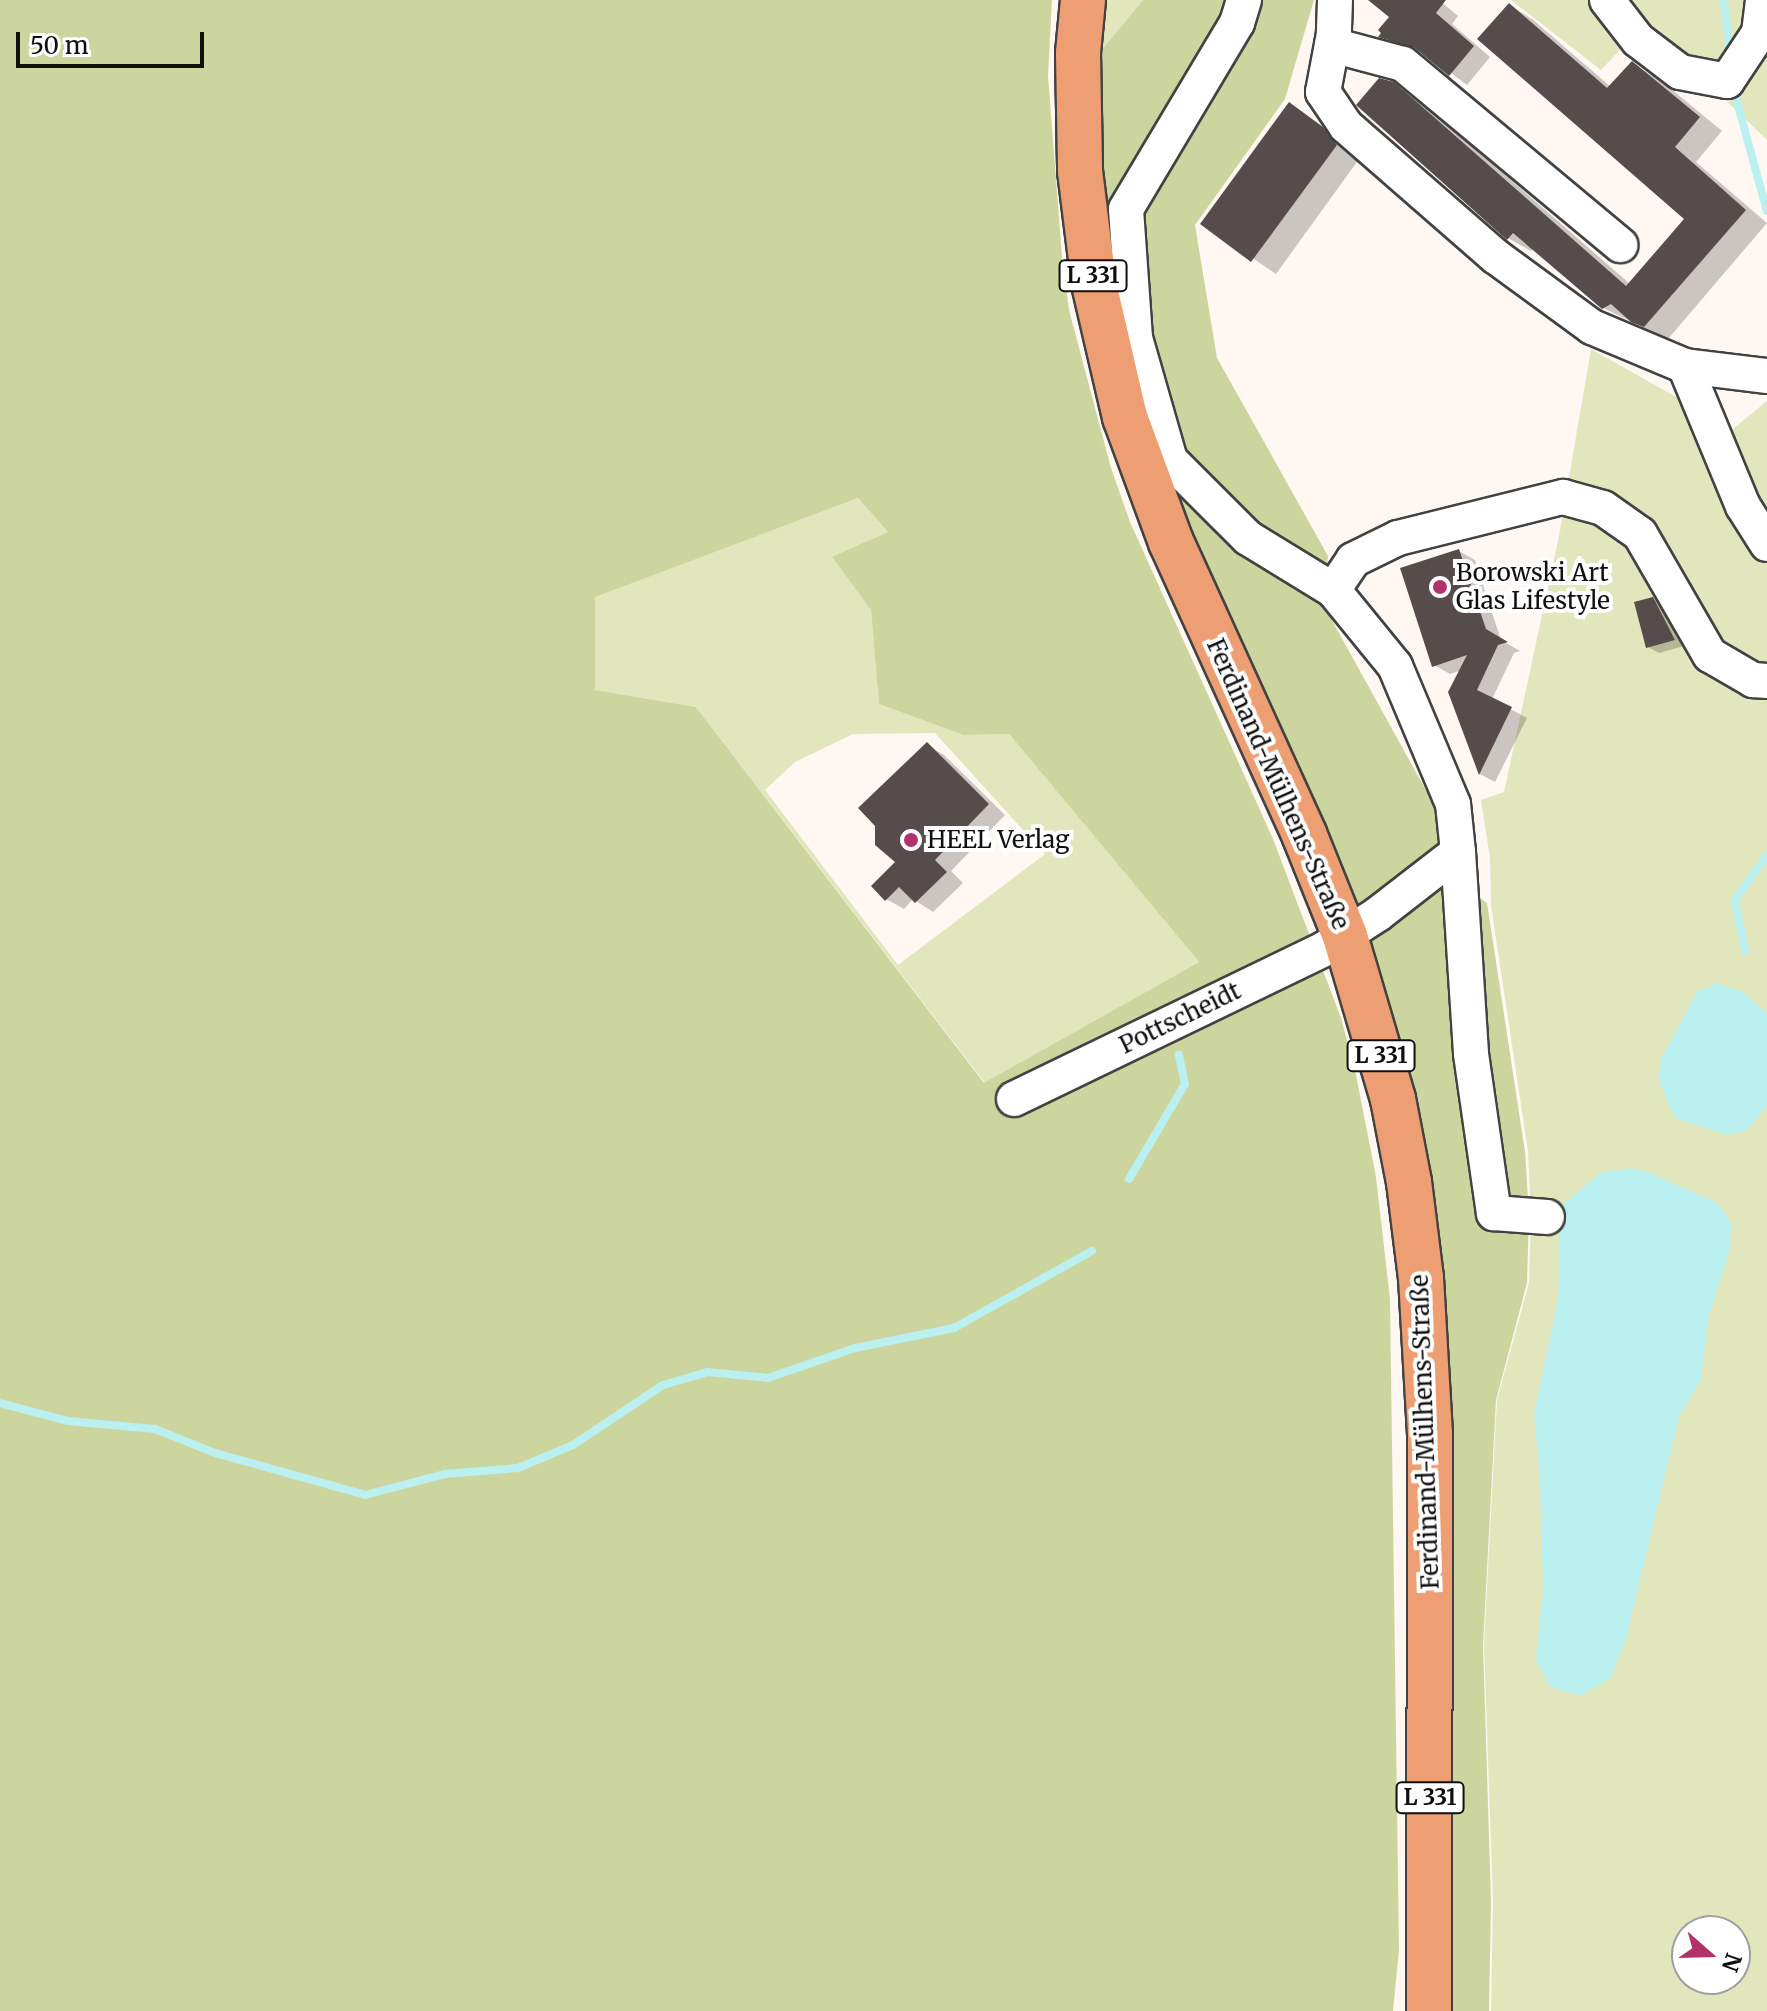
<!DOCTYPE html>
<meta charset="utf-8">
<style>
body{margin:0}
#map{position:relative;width:1767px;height:2011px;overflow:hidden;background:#fef7f2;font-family:Merriweather,serif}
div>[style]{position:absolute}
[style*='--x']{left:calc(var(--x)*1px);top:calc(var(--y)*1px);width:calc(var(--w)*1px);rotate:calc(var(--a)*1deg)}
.green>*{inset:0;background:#e2e6bd}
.forest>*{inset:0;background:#cdd59e}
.water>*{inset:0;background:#baf1f0}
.shadow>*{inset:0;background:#0003}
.stream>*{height:8px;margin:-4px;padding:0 4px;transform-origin:4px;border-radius:4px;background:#baf1f0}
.building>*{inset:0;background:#564c4c}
.roads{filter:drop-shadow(2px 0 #424242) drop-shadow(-2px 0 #424242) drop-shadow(0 2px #424242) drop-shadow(0 -2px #424242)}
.minor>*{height:34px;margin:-17px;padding:0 17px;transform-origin:17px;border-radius:17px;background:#fff}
.major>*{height:44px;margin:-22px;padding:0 22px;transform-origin:22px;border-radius:22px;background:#ed9f73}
.dots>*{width:22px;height:22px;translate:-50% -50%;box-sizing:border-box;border:4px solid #fff;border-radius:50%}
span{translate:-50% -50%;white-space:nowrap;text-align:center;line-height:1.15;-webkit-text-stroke:8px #fff;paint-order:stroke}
.shield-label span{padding:2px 6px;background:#fff;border:2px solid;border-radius:6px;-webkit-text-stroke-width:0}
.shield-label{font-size:22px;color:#0f0f0f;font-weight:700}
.poi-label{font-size:24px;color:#0f0f0f}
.left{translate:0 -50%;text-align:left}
.street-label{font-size:24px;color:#0f0f0f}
.north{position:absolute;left:1671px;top:1915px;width:80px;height:80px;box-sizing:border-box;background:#fff;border:2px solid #9f9f9f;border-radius:50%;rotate:110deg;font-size:22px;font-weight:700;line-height:32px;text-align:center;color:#0f0f0f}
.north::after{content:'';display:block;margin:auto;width:28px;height:36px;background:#b3326b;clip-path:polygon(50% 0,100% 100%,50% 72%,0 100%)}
.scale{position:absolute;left:16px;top:32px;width:188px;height:36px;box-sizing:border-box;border:4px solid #0f0f0f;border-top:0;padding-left:10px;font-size:24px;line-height:28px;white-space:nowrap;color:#0f0f0f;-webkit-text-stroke:6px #fff;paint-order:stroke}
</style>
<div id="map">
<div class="green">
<div style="clip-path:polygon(1098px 0,1143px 0,1095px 58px)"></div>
<div style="clip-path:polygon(1511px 0,1767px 0,1767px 140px,1645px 23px,1601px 70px)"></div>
<div style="clip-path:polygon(evenodd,1591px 349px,1733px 429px,1767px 401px,1767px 2011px,1491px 2011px,1493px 1901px,1484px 1644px,1497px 1400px,1529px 1283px,1531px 1215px,1528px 1151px,1491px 905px,1490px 858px,1481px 800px,1504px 792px,1559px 536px,1591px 349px,1687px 1931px,1735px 1931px,1735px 1979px,1687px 1979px,1687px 1931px)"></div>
<div style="clip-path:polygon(evenodd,858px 498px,888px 532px,833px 558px,871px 610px,879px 704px,963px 735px,1009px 734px,1199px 962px,985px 1083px,696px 707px,594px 690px,594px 597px,858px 498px,935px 733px,1045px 854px,898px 965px,765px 790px,795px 762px,853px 734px,935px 733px)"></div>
</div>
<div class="forest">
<div style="clip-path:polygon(evenodd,0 0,1052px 0,1048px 76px,1062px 257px,1069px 310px,1111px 468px,1130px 522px,1273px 839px,1341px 1018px,1355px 1070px,1376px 1177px,1390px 1299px,1399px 1950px,1393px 2011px,0 2011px,0 0,858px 498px,888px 532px,832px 557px,871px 610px,879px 704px,963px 735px,1009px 734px,1199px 962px,984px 1083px,696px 707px,595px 690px,595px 597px,858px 498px)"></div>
<div style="clip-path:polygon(1143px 0,1314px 0,1285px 99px,1195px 225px,1217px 358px,1328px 556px,1323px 604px,1439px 814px,1452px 878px,1487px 903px,1525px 1152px,1529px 1214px,1527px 1283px,1496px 1400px,1483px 1645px,1491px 1902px,1489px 2011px,1441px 2011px,1434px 1277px,1393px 1020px,1303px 795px,1184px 533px,1116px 295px,1097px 152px,1095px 58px)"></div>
</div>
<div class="water">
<div style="clip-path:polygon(1718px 983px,1744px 993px,1767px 1014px,1767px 1106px,1746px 1131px,1727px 1135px,1675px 1118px,1658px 1079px,1661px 1059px,1697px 992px)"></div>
<div style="clip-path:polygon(1630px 1168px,1646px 1171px,1717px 1203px,1731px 1223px,1730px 1249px,1708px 1319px,1701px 1379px,1679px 1416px,1626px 1638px,1611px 1677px,1581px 1696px,1550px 1687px,1536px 1660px,1543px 1589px,1540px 1478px,1534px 1414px,1558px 1300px,1561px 1206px,1600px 1173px)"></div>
</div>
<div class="shadow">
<div style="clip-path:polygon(1389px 0,1439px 0,1458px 16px,1452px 24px,1490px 57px,1467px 85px,1426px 54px,1398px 46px,1382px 36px,1392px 17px)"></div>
<div style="clip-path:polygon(1509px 5px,1532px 19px,1611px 87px,1632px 63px,1664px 83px,1722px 131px,1696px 162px,1767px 223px,1668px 339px,1603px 308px,1534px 248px,1531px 251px,1508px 238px,1393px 84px,1417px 98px,1630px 284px,1687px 219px)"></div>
<div style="clip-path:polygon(1289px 105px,1346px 143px,1359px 159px,1276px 274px,1202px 224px)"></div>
<div style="clip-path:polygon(1459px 551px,1475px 560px,1501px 640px,1520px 651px,1514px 653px,1492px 699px,1527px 718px,1495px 782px,1480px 774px,1450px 693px,1462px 670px,1450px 674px,1434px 665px)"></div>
<div style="clip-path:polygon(1653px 599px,1664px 605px,1684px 646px,1659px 653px,1648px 647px)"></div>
<div style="clip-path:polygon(927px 745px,944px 755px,1005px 815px,951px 871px,963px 883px,933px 912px,913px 899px,904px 909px,886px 899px)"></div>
</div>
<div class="stream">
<div style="--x:1724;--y:0;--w:45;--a:83.7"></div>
<div style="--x:1736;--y:98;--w:117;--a:74.7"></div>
<div style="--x:1745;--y:951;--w:52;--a:-101.1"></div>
<div style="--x:1735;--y:900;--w:55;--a:-54.6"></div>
<div style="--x:1129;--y:1179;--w:110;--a:-59.5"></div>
<div style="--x:1185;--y:1084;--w:30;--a:-102"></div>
<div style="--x:0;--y:1403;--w:70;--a:14.8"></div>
<div style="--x:68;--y:1421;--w:87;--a:5.3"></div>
<div style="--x:155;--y:1429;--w:65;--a:21.8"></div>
<div style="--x:215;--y:1453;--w:156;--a:15.6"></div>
<div style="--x:365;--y:1495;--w:83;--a:-14.7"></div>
<div style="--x:445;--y:1474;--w:73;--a:-4.7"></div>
<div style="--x:518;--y:1468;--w:60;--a:-22.7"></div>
<div style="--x:573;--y:1445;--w:108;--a:-33.7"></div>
<div style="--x:663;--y:1385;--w:47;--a:-16.1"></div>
<div style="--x:708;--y:1372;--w:60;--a:5.7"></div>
<div style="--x:768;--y:1378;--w:92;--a:-19"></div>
<div style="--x:855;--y:1348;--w:101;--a:-11.4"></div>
<div style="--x:954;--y:1328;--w:158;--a:-29.2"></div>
</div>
<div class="building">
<div style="clip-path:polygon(1368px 0,1446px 0,1436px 13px,1474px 46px,1449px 76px,1415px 48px,1378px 37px,1381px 33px,1378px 30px,1389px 17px)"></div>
<div style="clip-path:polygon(1509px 3px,1607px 88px,1632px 61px,1700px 117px,1675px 147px,1746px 210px,1644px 327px,1631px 322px,1611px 304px,1602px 309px,1513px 233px,1507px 240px,1356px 105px,1379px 78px,1394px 82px,1626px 286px,1684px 219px,1477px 39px)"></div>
<div style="clip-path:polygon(1289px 102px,1323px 127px,1337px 145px,1251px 262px,1200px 224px)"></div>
<div style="clip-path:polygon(1459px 549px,1486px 629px,1508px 642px,1498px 645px,1477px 690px,1512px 707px,1479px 775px,1448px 692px,1467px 655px,1432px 667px,1400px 568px)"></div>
<div style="clip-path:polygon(1653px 597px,1675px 640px,1646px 648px,1634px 602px)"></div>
<div style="clip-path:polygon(927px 742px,989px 804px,935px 860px,947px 872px,915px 903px,899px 887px,885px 901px,871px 886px,895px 862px,875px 845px,875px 826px,858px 808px)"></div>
</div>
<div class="roads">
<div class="minor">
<div style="--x:1335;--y:0;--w:34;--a:92"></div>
<div style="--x:1334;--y:34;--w:59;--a:100.7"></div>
<div style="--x:1323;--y:92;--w:41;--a:55.9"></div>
<div style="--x:1346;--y:126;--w:198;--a:41.1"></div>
<div style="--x:1495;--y:256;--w:120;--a:36.2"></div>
<div style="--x:1592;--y:327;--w:101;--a:22.8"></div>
<div style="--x:1685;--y:366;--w:152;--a:67.5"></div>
<div style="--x:1743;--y:506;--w:45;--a:57.7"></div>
<div style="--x:1607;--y:0;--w:51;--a:52.2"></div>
<div style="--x:1638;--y:40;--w:53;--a:37.3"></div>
<div style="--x:1680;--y:72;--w:48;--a:10.8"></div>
<div style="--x:1727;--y:81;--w:58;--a:-56.3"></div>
<div style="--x:1759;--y:33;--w:33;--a:-83"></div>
<div style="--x:1332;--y:45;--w:73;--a:15"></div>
<div style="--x:1403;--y:64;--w:283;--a:39.8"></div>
<div style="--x:1685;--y:366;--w:83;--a:7"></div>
<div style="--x:1333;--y:590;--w:36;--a:-56"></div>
<div style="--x:1353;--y:560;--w:50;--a:-26.1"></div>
<div style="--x:1398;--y:538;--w:170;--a:-14"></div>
<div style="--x:1563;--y:497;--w:41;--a:15.4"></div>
<div style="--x:1603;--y:508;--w:45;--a:35.1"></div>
<div style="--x:1640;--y:534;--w:140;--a:60"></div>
<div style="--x:1710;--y:655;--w:50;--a:30.2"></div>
<div style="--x:1753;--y:680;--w:14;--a:4"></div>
<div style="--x:1458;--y:852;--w:202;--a:86.3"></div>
<div style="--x:1471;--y:1054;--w:161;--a:81.8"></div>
<div style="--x:1494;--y:1213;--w:53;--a:4.3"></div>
<div style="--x:1014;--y:1099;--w:344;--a:-25.8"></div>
<div style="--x:1324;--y:949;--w:64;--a:-32.9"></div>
<div style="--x:1378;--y:914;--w:101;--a:-37.8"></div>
<div style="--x:1458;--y:852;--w:48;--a:-95.9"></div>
<div style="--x:1453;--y:804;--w:150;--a:-112.8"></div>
<div style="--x:1395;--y:666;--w:98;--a:-129.2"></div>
<div style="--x:1333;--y:590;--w:100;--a:-148.5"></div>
<div style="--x:1248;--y:538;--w:110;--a:-135"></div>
<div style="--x:1170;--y:460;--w:127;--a:-106"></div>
<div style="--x:1135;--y:338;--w:129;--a:-94"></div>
<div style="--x:1126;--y:209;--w:217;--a:-59.2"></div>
<div style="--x:1237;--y:23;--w:24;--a:-73"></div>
</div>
<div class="major">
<div style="--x:1083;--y:0;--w:53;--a:95.4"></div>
<div style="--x:1078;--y:53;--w:118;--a:89"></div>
<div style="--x:1080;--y:171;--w:114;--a:82.9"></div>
<div style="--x:1094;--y:284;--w:137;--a:76.9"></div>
<div style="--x:1125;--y:417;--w:133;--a:69.8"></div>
<div style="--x:1171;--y:542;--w:321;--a:65.5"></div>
<div style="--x:1304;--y:834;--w:110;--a:68.1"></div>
<div style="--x:1345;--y:936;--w:170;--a:73.6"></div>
<div style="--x:1393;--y:1099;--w:85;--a:79.1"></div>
<div style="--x:1409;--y:1182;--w:97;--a:82.9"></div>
<div style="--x:1421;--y:1278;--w:156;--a:86.7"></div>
<div style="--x:1430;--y:1434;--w:577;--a:90.1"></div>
</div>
</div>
<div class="dots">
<div style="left:1440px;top:587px;background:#b3326b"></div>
<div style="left:911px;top:840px;background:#b3326b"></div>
</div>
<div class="shield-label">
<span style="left:1093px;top:276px">L 331</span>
<span style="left:1381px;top:1056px">L 331</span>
<span style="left:1430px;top:1798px">L 331</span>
</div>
<div class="poi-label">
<span class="left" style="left:1456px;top:587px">Borowski Art<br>Glas Lifestyle</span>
<span class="left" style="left:927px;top:840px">HEEL Verlag</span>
</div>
<div class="street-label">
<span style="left:1278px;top:784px;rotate:66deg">Ferdinand-Mülhens-Straße</span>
<span style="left:1180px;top:1018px;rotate:-26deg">Pottscheidt</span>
<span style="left:1425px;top:1432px;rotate:-92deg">Ferdinand-Mülhens-Straße</span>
</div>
<div class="north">N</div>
<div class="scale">50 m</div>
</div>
